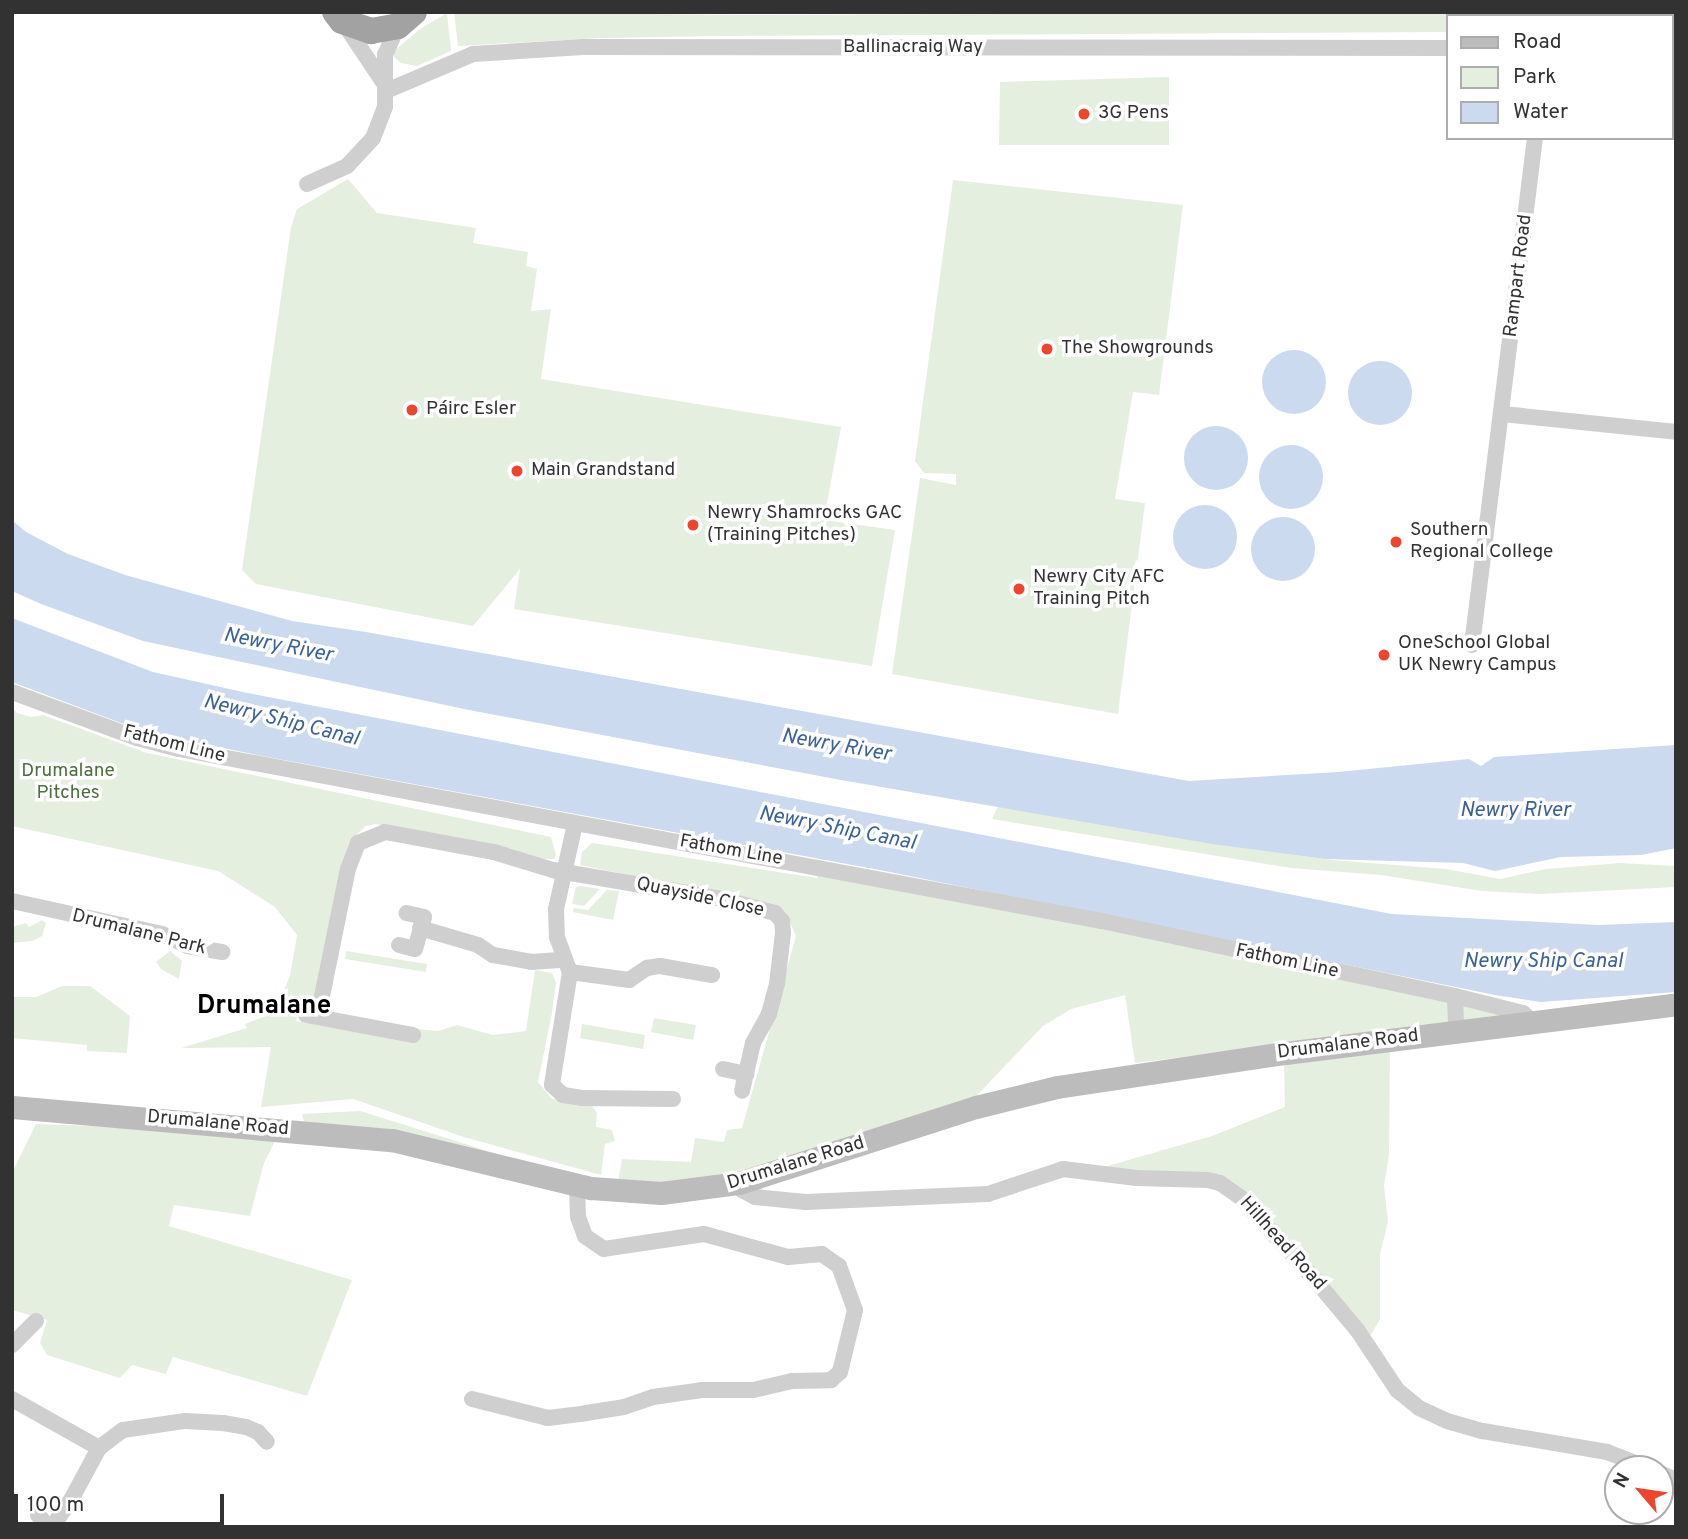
<!DOCTYPE html>
<meta charset="utf-8">
<style>
body{margin:0}
#map{position:relative;width:1688px;height:1539px;overflow:hidden;background:#fff;font-family:Overpass,sans-serif}
div>[style]{position:absolute}
[style*='--x']{left:calc(var(--x)*1px);top:calc(var(--y)*1px);width:calc(var(--w)*1px);rotate:calc(var(--a)*1deg)}
.green>*{inset:0;background:#e4efdf}
.water>*{inset:0;background:#cbdaef}
.round{border-radius:50%}
.minor>*{height:16px;margin:-8px;padding:0 8px;transform-origin:8px;border-radius:8px;background:#cfcfcf}
.secondary>*{height:23px;margin:-11.5px;padding:0 11.5px;transform-origin:11.5px;border-radius:11.5px;background:#bcbcbc}
.trunk>*{height:26px;margin:-13px;padding:0 13px;transform-origin:13px;border-radius:13px;background:#a2a2a2}
.dots>*{width:19px;height:19px;translate:-50% -50%;box-sizing:border-box;border:4px solid #fff;border-radius:50%}
span{translate:-50% -50%;white-space:nowrap;text-align:center;line-height:1.15;-webkit-text-stroke:7px #fff;paint-order:stroke}
.street-label{font-size:19px;color:#323232}
.poi-label{font-size:19px;color:#323232}
.left{translate:0 -50%;text-align:left}
.park-label{font-size:19px;color:#49713b}
.water-label{font-size:21px;color:#39619a;font-style:italic}
.district-label{font-size:26px;color:#000;font-weight:700}
.frame{position:absolute;inset:0;border:14px solid #323232;pointer-events:none}
.legend{position:absolute;left:1446px;top:14px;width:228px;height:126px;box-sizing:border-box;background:#fff;border:2px solid #adadad;margin:0;padding:9px 12px;list-style:none;font-size:21px;color:#323232}
.legend li{display:flex;align-items:center;gap:14px;height:35px}
.legend b{width:35px;border:2px solid #adadad}
.north{position:absolute;left:1604px;top:1455px;width:70px;height:70px;box-sizing:border-box;background:#fff;border:2px solid #adadad;border-radius:50%;rotate:299deg;font-size:19px;font-weight:700;line-height:28px;text-align:center;color:#323232}
.north::after{content:'';display:block;margin:auto;width:24px;height:32px;background:#f0452c;clip-path:polygon(50% 0,100% 100%,50% 72%,0 100%)}
.scale{position:absolute;left:14px;top:1494px;width:210px;height:32px;box-sizing:border-box;border:4px solid #323232;border-top:0;padding-left:9px;font-size:21px;line-height:24px;white-space:nowrap;color:#323232;-webkit-text-stroke:5px #fff;paint-order:stroke}
</style>
<div id="map">
<div class="green">
<div style="clip-path:polygon(454px 12px,741px 15px,1676px 12px,1676px 37px,1672px 37px,1672px 16px,1448px 16px,1448px 32px,725px 36px,599px 38px,458px 46px)"></div>
<div style="clip-path:polygon(447px 13px,451px 51px,417px 66px,401px 63px,394px 57px,394px 51px,420px 29px)"></div>
<div style="clip-path:polygon(1169px 77px,1169px 145px,999px 145px,1000px 82px)"></div>
<div style="clip-path:polygon(348px 179px,377px 213px,476px 228px,473px 243px,528px 252px,526px 266px,537px 269px,531px 311px,551px 309px,541px 379px,841px 427px,824px 520px,895px 530px,872px 666px,514px 609px,520px 569px,473px 626px,256px 584px,242px 570px,291px 227px,297px 209px)"></div>
<div style="clip-path:polygon(953px 180px,1183px 205px,1159px 395px,1133px 392px,1115px 499px,1145px 503px,1118px 714px,892px 674px,920px 478px,956px 485px,956px 474px,924px 473px,915px 461px)"></div>
<div style="clip-path:polygon(12px 707px,17px 713px,31px 717px,43px 715px,147px 753px,551px 837px,556px 855px,554px 859px,540px 859px,404px 829px,375px 824px,366px 826px,354px 837px,346px 856px,313px 1003px,298px 1010px,296px 1021px,412px 1043px,417px 1029px,438px 1031px,457px 1025px,493px 1035px,526px 1031px,535px 970px,552px 973px,556px 983px,552px 1013px,538px 1082px,552px 1099px,591px 1104px,597px 1113px,596px 1127px,612px 1130px,615px 1141px,605px 1144px,601px 1175px,464px 1137px,353px 1099px,261px 1107px,271px 1047px,181px 1048px,247px 1028px,245px 1024px,274px 1013px,290px 976px,297px 935px,275px 907px,218px 871px,12px 826px)"></div>
<div style="clip-path:polygon(998px 806px,1236px 847px,1332px 860px,1446px 869px,1500px 879px,1546px 869px,1620px 863px,1676px 866px,1676px 887px,1540px 894px,1482px 891px,1381px 875px,1291px 868px,992px 819px)"></div>
<div style="clip-path:polygon(592px 843px,817px 878px,820px 867px,1525px 1014px,1135px 1063px,1125px 995px,1071px 1009px,1043px 1026px,966px 1107px,734px 1174px,646px 1185px,618px 1181px,622px 1159px,691px 1162px,695px 1138px,724px 1142px,727px 1130px,742px 1128px,796px 936px,787px 915px,779px 906px,580px 865px,582px 852px)"></div>
<div style="clip-path:polygon(576px 887px,580px 886px,600px 889px,584px 906px,572px 904px)"></div>
<div style="clip-path:polygon(607px 890px,619px 891px,613px 920px,573px 912px,574px 908px,588px 910px)"></div>
<div style="clip-path:polygon(42px 920px,46px 923px,42px 936px,32px 941px,12px 943px,12px 927px,26px 923px,29px 927px)"></div>
<div style="clip-path:polygon(170px 951px,182px 961px,179px 979px,161px 969px,156px 962px)"></div>
<div style="clip-path:polygon(346px 951px,427px 964px,426px 972px,345px 959px)"></div>
<div style="clip-path:polygon(62px 986px,90px 986px,130px 1016px,127px 1053px,87px 1051px,87px 1045px,12px 1038px,12px 997px,36px 997px)"></div>
<div style="clip-path:polygon(654px 1018px,696px 1025px,693px 1040px,651px 1032px)"></div>
<div style="clip-path:polygon(582px 1024px,645px 1035px,643px 1049px,580px 1038px)"></div>
<div style="clip-path:polygon(1390px 1046px,1389px 1155px,1384px 1186px,1388px 1222px,1380px 1254px,1380px 1319px,1371px 1335px,1234px 1192px,1097px 1169px,1212px 1136px,1285px 1107px,1284px 1064px)"></div>
<div style="clip-path:polygon(360px 1111px,421px 1130px,516px 1160px,313px 1125px,304px 1121px,302px 1114px)"></div>
<div style="clip-path:polygon(36px 1124px,279px 1133px,264px 1163px,250px 1216px,174px 1205px,169px 1226px,352px 1280px,307px 1396px,173px 1357px,166px 1374px,132px 1365px,120px 1378px,47px 1355px,40px 1343px,47px 1320px,12px 1310px,12px 1173px)"></div>
</div>
<div class="water">
<div class="round" style="left:1262px;top:350px;width:64px;height:64px"></div>
<div class="round" style="left:1348px;top:361px;width:64px;height:64px"></div>
<div class="round" style="left:1184px;top:426px;width:64px;height:64px"></div>
<div class="round" style="left:1259px;top:445px;width:64px;height:64px"></div>
<div class="round" style="left:1173px;top:505px;width:64px;height:64px"></div>
<div class="round" style="left:1251px;top:517px;width:64px;height:64px"></div>
<div style="clip-path:polygon(12px 520px,26px 532px,68px 554px,125px 575px,292px 621px,366px 632px,1189px 781px,1338px 772px,1469px 759px,1481px 766px,1494px 757px,1676px 745px,1676px 848px,1641px 855px,1561px 857px,1495px 871px,1463px 863px,1325px 859px,1212px 844px,841px 780px,469px 710px,143px 641px,41px 604px,12px 591px)"></div>
<div style="clip-path:polygon(12px 618px,153px 672px,243px 692px,1392px 914px,1598px 925px,1676px 922px,1676px 992px,1541px 1002px,1495px 995px,890px 872px,262px 756px,170px 737px,121px 723px,12px 682px)"></div>
</div>
<div class="minor">
<div style="--x:343;--y:22;--w:72;--a:56.3"></div>
<div style="--x:1672;--y:54;--w:4;--a:0"></div>
<div style="--x:386;--y:91;--w:95;--a:-23"></div>
<div style="--x:473;--y:54;--w:110;--a:-3.6"></div>
<div style="--x:583;--y:47;--w:865;--a:0.07"></div>
<div style="--x:307;--y:184;--w:44;--a:-24.2"></div>
<div style="--x:347;--y:166;--w:38;--a:-47"></div>
<div style="--x:373;--y:138;--w:34;--a:-69"></div>
<div style="--x:385;--y:106;--w:51;--a:-90"></div>
<div style="--x:385;--y:55;--w:32;--a:-66"></div>
<div style="--x:1503;--y:414;--w:174;--a:5.9"></div>
<div style="--x:1472;--y:645;--w:511;--a:-82.92"></div>
<div style="--x:12;--y:692;--w:133;--a:20.2"></div>
<div style="--x:137;--y:738;--w:43;--a:14.7"></div>
<div style="--x:179;--y:749;--w:939;--a:10.56"></div>
<div style="--x:1102;--y:921;--w:361;--a:12"></div>
<div style="--x:1455;--y:996;--w:70;--a:14"></div>
<div style="--x:1523;--y:1013;--w:12;--a:42"></div>
<div style="--x:575;--y:824;--w:87;--a:102.6"></div>
<div style="--x:556;--y:909;--w:28;--a:88"></div>
<div style="--x:557;--y:937;--w:37;--a:70"></div>
<div style="--x:570;--y:972;--w:114;--a:99.1"></div>
<div style="--x:552;--y:1085;--w:15;--a:42"></div>
<div style="--x:563;--y:1095;--w:19;--a:9"></div>
<div style="--x:582;--y:1098;--w:91;--a:0.6"></div>
<div style="--x:12;--y:901;--w:154;--a:12.4"></div>
<div style="--x:162;--y:934;--w:29;--a:25"></div>
<div style="--x:188;--y:946;--w:35;--a:10"></div>
<div style="--x:420;--y:928;--w:60;--a:16.3"></div>
<div style="--x:478;--y:945;--w:18;--a:34"></div>
<div style="--x:493;--y:955;--w:39;--a:10"></div>
<div style="--x:531;--y:962;--w:32;--a:-4"></div>
<div style="--x:399;--y:945;--w:16;--a:14"></div>
<div style="--x:415;--y:949;--w:33;--a:-74"></div>
<div style="--x:424;--y:917;--w:18;--a:-167"></div>
<div style="--x:570;--y:972;--w:60;--a:7.7"></div>
<div style="--x:629;--y:980;--w:22;--a:-34"></div>
<div style="--x:647;--y:968;--w:13;--a:-9"></div>
<div style="--x:660;--y:966;--w:53;--a:9.8"></div>
<div style="--x:1455;--y:996;--w:37;--a:88"></div>
<div style="--x:306;--y:1015;--w:109;--a:10.6"></div>
<div style="--x:318;--y:1016;--w:150;--a:-78.5"></div>
<div style="--x:348;--y:869;--w:28;--a:-69"></div>
<div style="--x:358;--y:843;--w:29;--a:-22"></div>
<div style="--x:385;--y:832;--w:111;--a:10.4"></div>
<div style="--x:494;--y:852;--w:62;--a:17"></div>
<div style="--x:553;--y:870;--w:171;--a:9.7"></div>
<div style="--x:722;--y:899;--w:55;--a:14.8"></div>
<div style="--x:775;--y:913;--w:11;--a:49"></div>
<div style="--x:782;--y:921;--w:12;--a:85"></div>
<div style="--x:783;--y:933;--w:51;--a:96.7"></div>
<div style="--x:777;--y:984;--w:31;--a:105"></div>
<div style="--x:769;--y:1014;--w:33;--a:119"></div>
<div style="--x:753;--y:1043;--w:49;--a:102.9"></div>
<div style="--x:723;--y:1069;--w:24;--a:12"></div>
<div style="--x:739;--y:1183;--w:8;--a:67"></div>
<div style="--x:742;--y:1190;--w:15;--a:28"></div>
<div style="--x:755;--y:1197;--w:51;--a:5.6"></div>
<div style="--x:806;--y:1202;--w:182;--a:-2.5"></div>
<div style="--x:988;--y:1194;--w:79;--a:-18.4"></div>
<div style="--x:1063;--y:1169;--w:74;--a:7"></div>
<div style="--x:1136;--y:1178;--w:72;--a:1.6"></div>
<div style="--x:1208;--y:1180;--w:12;--a:14"></div>
<div style="--x:1220;--y:1183;--w:24;--a:35"></div>
<div style="--x:1240;--y:1197;--w:115;--a:47.8"></div>
<div style="--x:1317;--y:1282;--w:64;--a:50.1"></div>
<div style="--x:1358;--y:1331;--w:71;--a:56.5"></div>
<div style="--x:1397;--y:1390;--w:28;--a:39"></div>
<div style="--x:1419;--y:1408;--w:31;--a:25"></div>
<div style="--x:1447;--y:1421;--w:37;--a:16"></div>
<div style="--x:1483;--y:1431;--w:126;--a:9.6"></div>
<div style="--x:1607;--y:1452;--w:47;--a:21.1"></div>
<div style="--x:12;--y:1345;--w:34;--a:-45"></div>
<div style="--x:12;--y:1399;--w:100;--a:29.4"></div>
<div style="--x:472;--y:1399;--w:78;--a:14"></div>
<div style="--x:548;--y:1418;--w:38;--a:-7"></div>
<div style="--x:586;--y:1413;--w:38;--a:-9"></div>
<div style="--x:624;--y:1407;--w:31;--a:-19"></div>
<div style="--x:653;--y:1397;--w:49;--a:-8.1"></div>
<div style="--x:702;--y:1390;--w:51;--a:0"></div>
<div style="--x:753;--y:1390;--w:40;--a:-13"></div>
<div style="--x:792;--y:1381;--w:39;--a:-1"></div>
<div style="--x:831;--y:1380;--w:12;--a:-42"></div>
<div style="--x:840;--y:1372;--w:64;--a:-76.4"></div>
<div style="--x:855;--y:1310;--w:47;--a:-110"></div>
<div style="--x:839;--y:1266;--w:21;--a:-145"></div>
<div style="--x:822;--y:1254;--w:34;--a:175"></div>
<div style="--x:788;--y:1257;--w:87;--a:-164.7"></div>
<div style="--x:704;--y:1234;--w:101;--a:171.5"></div>
<div style="--x:604;--y:1249;--w:23;--a:-146"></div>
<div style="--x:585;--y:1236;--w:20;--a:-110"></div>
<div style="--x:578;--y:1217;--w:32;--a:-92"></div>
<div style="--x:1660;--y:1473;--w:17;--a:24"></div>
<div style="--x:38;--y:1515;--w:16;--a:50"></div>
<div style="--x:52;--y:1527;--w:33;--a:-55"></div>
<div style="--x:71;--y:1500;--w:59;--a:-61.7"></div>
<div style="--x:99;--y:1448;--w:30;--a:-37"></div>
<div style="--x:123;--y:1430;--w:63;--a:-8.3"></div>
<div style="--x:185;--y:1421;--w:38;--a:3"></div>
<div style="--x:223;--y:1423;--w:23;--a:10"></div>
<div style="--x:246;--y:1427;--w:13;--a:23"></div>
<div style="--x:258;--y:1432;--w:13;--a:48"></div>
</div>
<div class="secondary">
<div style="--x:12;--y:1107;--w:381;--a:5"></div>
<div style="--x:392;--y:1140;--w:205;--a:13.6"></div>
<div style="--x:591;--y:1188;--w:70;--a:4.1"></div>
<div style="--x:661;--y:1193;--w:79;--a:-7.3"></div>
<div style="--x:739;--y:1183;--w:249;--a:-17.8"></div>
<div style="--x:976;--y:1107;--w:83;--a:-13.9"></div>
<div style="--x:1057;--y:1087;--w:231;--a:-8.5"></div>
<div style="--x:1285;--y:1053;--w:394;--a:-7.1"></div>
</div>
<div class="trunk">
<div style="--x:335;--y:12;--w:11;--a:52"></div>
<div style="--x:342;--y:21;--w:31;--a:19"></div>
<div style="--x:371;--y:31;--w:27;--a:-10"></div>
<div style="--x:398;--y:26;--w:21;--a:-41"></div>
</div>
<div class="dots">
<div style="left:1084px;top:114px;background:#f0452c"></div>
<div style="left:1047px;top:349px;background:#f0452c"></div>
<div style="left:412px;top:410px;background:#f0452c"></div>
<div style="left:517px;top:471px;background:#f0452c"></div>
<div style="left:693px;top:525px;background:#f0452c"></div>
<div style="left:1396px;top:542px;background:#f0452c"></div>
<div style="left:1019px;top:589px;background:#f0452c"></div>
<div style="left:1384px;top:655px;background:#f0452c"></div>
</div>
<div class="street-label">
<span style="left:913px;top:48px">Ballinacraig Way</span>
<span style="left:1519px;top:276px;rotate:-83deg">Rampart Road</span>
<span style="left:174px;top:745px;rotate:14deg">Fathom Line</span>
<span style="left:731px;top:851px;rotate:10deg">Fathom Line</span>
<span style="left:700px;top:898px;rotate:12deg">Quayside Close</span>
<span style="left:139px;top:933px;rotate:14deg">Drumalane Park</span>
<span style="left:1287px;top:962px;rotate:12deg">Fathom Line</span>
<span style="left:1348px;top:1045px;rotate:-7deg">Drumalane Road</span>
<span style="left:218px;top:1124px;rotate:5deg">Drumalane Road</span>
<span style="left:796px;top:1164px;rotate:-17deg">Drumalane Road</span>
<span style="left:1282px;top:1244px;rotate:48deg">Hillhead Road</span>
</div>
<div class="poi-label">
<span class="left" style="left:1098px;top:114px">3G Pens</span>
<span class="left" style="left:1061px;top:349px">The Showgrounds</span>
<span class="left" style="left:426px;top:410px">Páirc Esler</span>
<span class="left" style="left:531px;top:471px">Main Grandstand</span>
<span class="left" style="left:707px;top:525px">Newry Shamrocks GAC<br>(Training Pitches)</span>
<span class="left" style="left:1410px;top:542px">Southern<br>Regional College</span>
<span class="left" style="left:1033px;top:589px">Newry City AFC<br>Training Pitch</span>
<span class="left" style="left:1398px;top:655px">OneSchool Global<br>UK Newry Campus</span>
</div>
<div class="park-label">
<span style="left:68px;top:783px">Drumalane<br>Pitches</span>
</div>
<div class="water-label">
<span style="left:278px;top:646px;rotate:11deg">Newry River</span>
<span style="left:281px;top:721px;rotate:14deg">Newry Ship Canal</span>
<span style="left:836px;top:746px;rotate:10deg">Newry River</span>
<span style="left:1515px;top:811px">Newry River</span>
<span style="left:837px;top:829px;rotate:11deg">Newry Ship Canal</span>
<span style="left:1543px;top:962px">Newry Ship Canal</span>
</div>
<div class="district-label">
<span style="left:264px;top:1007px">Drumalane</span>
</div>
<div class="frame"></div>
<ul class="legend">
<li><b style="height:9px;background:#bcbcbc"></b>Road</li>
<li><b style="height:19px;background:#e4efdf"></b>Park</li>
<li><b style="height:19px;background:#cbdaef"></b>Water</li>
</ul>
<div class="north">N</div>
<div class="scale">100 m</div>
</div>
